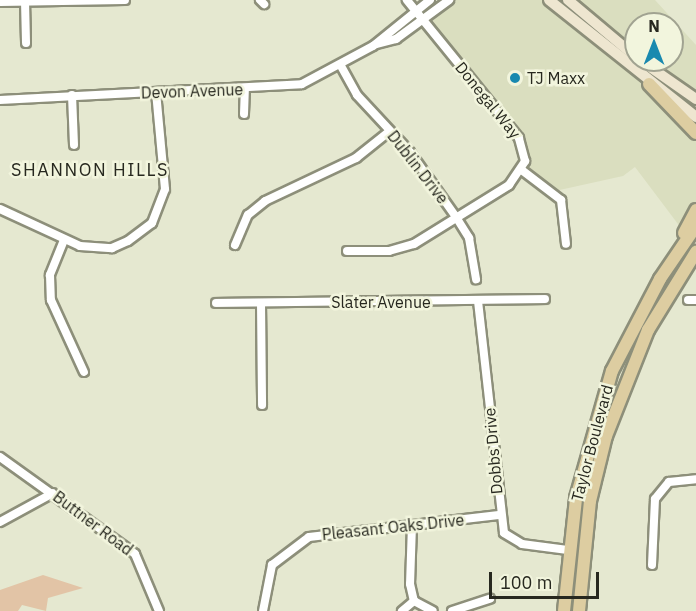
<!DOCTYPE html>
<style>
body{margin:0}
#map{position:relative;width:696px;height:611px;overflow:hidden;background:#e5e8d0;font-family:"IBM Plex Sans",sans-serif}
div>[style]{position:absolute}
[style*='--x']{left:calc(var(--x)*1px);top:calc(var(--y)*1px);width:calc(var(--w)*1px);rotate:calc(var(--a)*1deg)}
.built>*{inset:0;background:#dadebf}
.green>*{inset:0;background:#e2c4a6}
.roads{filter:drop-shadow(2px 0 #8d8f7a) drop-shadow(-2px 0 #8d8f7a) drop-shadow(0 2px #8d8f7a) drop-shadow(0 -2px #8d8f7a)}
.street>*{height:8px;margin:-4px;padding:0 4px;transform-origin:4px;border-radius:4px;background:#fff}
.secondary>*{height:10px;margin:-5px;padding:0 5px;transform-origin:5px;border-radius:5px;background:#eee6d0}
.primary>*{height:12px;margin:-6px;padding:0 6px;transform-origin:6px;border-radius:6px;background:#ddcda1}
.dots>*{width:16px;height:16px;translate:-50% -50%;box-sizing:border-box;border:3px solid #f2f5dd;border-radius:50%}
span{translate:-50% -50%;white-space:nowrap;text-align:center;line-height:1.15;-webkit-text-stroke:5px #f2f5dd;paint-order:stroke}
.poi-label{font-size:16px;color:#27281f}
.left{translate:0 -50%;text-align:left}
.street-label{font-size:16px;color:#27281f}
.neighbourhood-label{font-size:18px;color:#27281f;letter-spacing:1.5px}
.north{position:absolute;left:624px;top:12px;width:60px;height:60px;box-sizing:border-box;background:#f2f5dd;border:2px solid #a1a391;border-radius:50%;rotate:0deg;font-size:16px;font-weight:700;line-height:24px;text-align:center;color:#27281f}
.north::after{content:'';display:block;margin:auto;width:21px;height:27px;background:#1989af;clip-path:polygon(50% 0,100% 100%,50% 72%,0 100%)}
.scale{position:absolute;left:489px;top:572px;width:110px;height:27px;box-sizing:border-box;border:3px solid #27281f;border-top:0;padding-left:8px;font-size:18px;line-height:21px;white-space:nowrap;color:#27281f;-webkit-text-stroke:4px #f2f5dd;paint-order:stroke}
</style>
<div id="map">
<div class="built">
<div style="clip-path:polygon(449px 0,549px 0,649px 84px,696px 133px,696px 210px,684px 232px,635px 167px,623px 176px,555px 191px,523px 171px,525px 151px,424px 21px)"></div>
<div style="clip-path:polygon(570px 0,655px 0,696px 45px,696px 89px,674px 84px,640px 60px,672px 60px,672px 24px,636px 24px,636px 57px)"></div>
</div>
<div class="green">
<div style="clip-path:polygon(43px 575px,83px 588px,48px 598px,46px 611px,22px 605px,18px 611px,0 611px,0 590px)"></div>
</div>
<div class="roads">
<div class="street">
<div style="--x:260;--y:0;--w:6;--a:45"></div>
<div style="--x:25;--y:1;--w:42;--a:88.6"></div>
<div style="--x:0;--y:2;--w:125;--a:-0.9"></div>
<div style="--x:377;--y:44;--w:20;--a:-15"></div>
<div style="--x:396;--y:39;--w:66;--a:-36.3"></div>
<div style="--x:341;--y:66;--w:33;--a:61"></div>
<div style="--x:357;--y:95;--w:78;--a:47.1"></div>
<div style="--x:410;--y:152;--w:80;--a:54.7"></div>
<div style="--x:456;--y:217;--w:25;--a:58"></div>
<div style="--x:469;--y:238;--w:42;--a:80.3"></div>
<div style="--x:72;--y:95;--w:50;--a:87.7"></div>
<div style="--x:0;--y:100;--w:302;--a:-3"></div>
<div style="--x:302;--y:84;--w:81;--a:-28.2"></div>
<div style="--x:373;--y:46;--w:73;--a:-38.9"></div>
<div style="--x:244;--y:114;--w:24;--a:-88"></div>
<div style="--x:523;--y:171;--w:48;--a:37.3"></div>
<div style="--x:561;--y:200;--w:44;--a:83.5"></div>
<div style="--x:0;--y:209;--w:88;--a:24.8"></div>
<div style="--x:80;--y:246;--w:32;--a:4"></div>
<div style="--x:112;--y:248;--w:17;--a:-24"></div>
<div style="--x:128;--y:241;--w:30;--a:-37"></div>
<div style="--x:152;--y:223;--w:36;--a:-69"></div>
<div style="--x:165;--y:189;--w:97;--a:-95.3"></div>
<div style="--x:64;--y:240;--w:38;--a:112"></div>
<div style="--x:50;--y:275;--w:25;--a:88"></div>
<div style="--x:51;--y:300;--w:79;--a:65.4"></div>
<div style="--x:235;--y:245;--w:33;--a:-67"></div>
<div style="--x:248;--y:215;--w:22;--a:-39"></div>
<div style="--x:265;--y:201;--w:101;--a:-25.3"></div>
<div style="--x:356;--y:158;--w:43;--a:-38.5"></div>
<div style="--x:347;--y:251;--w:42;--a:0"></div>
<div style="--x:389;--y:251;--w:26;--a:-16"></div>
<div style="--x:414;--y:244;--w:112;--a:-31.8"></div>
<div style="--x:509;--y:185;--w:29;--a:-56"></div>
<div style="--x:525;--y:161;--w:24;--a:-105"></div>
<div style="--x:519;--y:138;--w:178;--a:-129.1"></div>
<div style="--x:688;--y:300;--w:8;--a:0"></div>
<div style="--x:478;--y:301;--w:233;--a:83.6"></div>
<div style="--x:504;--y:533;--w:21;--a:31"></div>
<div style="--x:522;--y:544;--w:46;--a:7.4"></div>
<div style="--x:216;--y:303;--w:329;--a:-0.7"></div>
<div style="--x:261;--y:303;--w:102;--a:89.4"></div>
<div style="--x:0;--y:457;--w:166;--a:35.7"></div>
<div style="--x:135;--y:554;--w:62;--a:67.2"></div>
<div style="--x:0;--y:522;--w:60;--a:-28.7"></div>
<div style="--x:412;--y:525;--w:59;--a:91.9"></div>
<div style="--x:410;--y:584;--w:17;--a:77"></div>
<div style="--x:414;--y:601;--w:21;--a:28"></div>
<div style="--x:652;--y:565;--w:66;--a:-87.4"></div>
<div style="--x:655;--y:499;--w:22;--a:-51"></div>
<div style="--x:669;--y:482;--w:27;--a:-6"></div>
<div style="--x:263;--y:611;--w:47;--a:-78.9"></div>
<div style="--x:272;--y:565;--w:46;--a:-37.1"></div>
<div style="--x:309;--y:537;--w:191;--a:-6.6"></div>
<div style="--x:402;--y:611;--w:16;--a:-40"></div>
<div style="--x:452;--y:611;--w:40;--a:-18"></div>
</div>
<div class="secondary">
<div style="--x:549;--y:0;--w:188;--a:38.5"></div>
<div style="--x:568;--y:0;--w:89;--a:40"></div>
<div style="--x:640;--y:60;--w:68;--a:34.9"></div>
</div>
<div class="primary">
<div style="--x:649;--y:84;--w:68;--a:46.2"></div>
<div style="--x:684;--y:233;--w:26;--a:-62"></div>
<div style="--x:564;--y:611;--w:114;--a:-83.9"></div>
<div style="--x:576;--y:498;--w:132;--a:-74.2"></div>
<div style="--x:612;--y:371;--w:104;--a:-62.4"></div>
<div style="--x:660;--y:279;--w:64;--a:-55.8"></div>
<div style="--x:579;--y:611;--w:111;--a:-84.3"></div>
<div style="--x:590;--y:501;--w:67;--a:-76.2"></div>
<div style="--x:606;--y:436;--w:114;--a:-68.4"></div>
<div style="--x:648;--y:330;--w:92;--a:-58.4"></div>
</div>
</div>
<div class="dots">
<div style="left:515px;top:78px;background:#1989af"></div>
</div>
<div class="poi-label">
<span class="left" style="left:527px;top:78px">TJ Maxx</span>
</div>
<div class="street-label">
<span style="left:192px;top:91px;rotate:-2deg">Devon Avenue</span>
<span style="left:488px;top:100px;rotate:51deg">Donegal Way</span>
<span style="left:418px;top:167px;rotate:52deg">Dublin Drive</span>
<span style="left:381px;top:302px">Slater Avenue</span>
<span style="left:592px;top:443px;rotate:-75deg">Taylor Boulevard</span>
<span style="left:493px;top:451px;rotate:-95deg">Dobbs Drive</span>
<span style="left:93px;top:523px;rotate:37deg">Buttner Road</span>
<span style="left:393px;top:527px;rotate:-6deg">Pleasant Oaks Drive</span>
</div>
<div class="neighbourhood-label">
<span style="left:90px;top:170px">SHANNON HILLS</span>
</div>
<div class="north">N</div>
<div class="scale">100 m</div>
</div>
